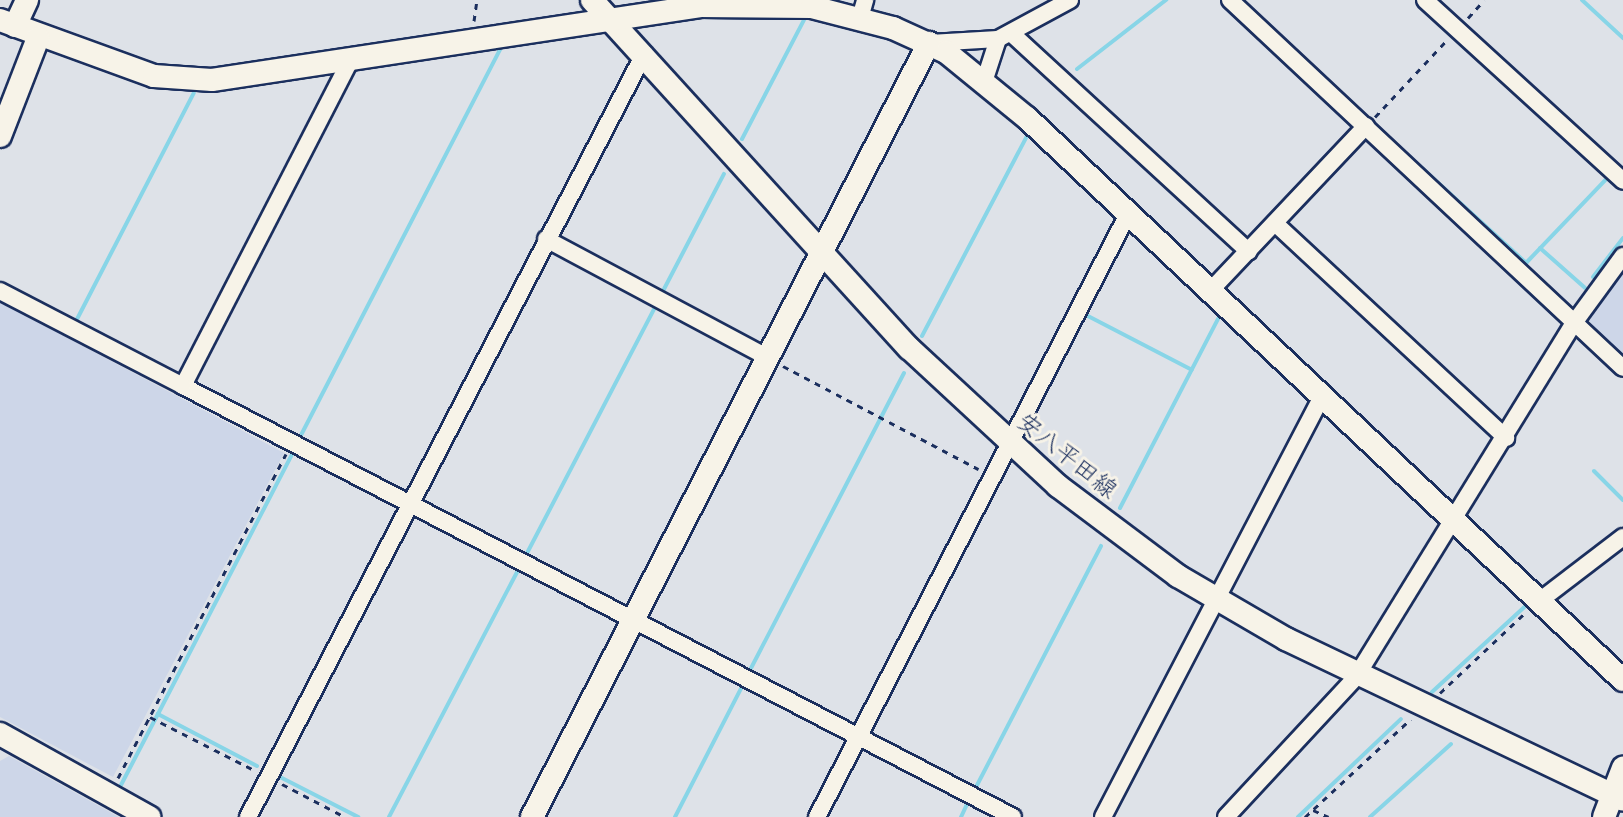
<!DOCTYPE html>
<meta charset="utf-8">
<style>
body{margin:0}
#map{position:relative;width:1623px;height:817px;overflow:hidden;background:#dee2e8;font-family:Sriracha,"Klee One",sans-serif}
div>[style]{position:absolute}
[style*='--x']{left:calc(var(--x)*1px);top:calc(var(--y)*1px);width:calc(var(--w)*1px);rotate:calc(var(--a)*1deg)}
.built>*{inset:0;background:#cdd6e8}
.stream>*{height:4px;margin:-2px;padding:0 2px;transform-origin:2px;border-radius:2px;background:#88d5e7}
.path>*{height:3px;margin-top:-1.5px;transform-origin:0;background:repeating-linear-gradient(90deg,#1b2f5e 0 6px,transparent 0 12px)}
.roads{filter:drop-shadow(2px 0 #1b2f5e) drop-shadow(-2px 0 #1b2f5e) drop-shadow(0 2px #1b2f5e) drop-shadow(0 -2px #1b2f5e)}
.street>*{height:16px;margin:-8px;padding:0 8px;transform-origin:8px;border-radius:8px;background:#f7f3e8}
.secondary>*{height:22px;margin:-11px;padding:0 11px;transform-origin:11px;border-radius:11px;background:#f7f3e8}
span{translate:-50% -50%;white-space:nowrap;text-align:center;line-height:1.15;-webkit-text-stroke:6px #f7f3e8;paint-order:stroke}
.street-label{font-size:24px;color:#1b2f5e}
</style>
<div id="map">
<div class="built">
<div style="clip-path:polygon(1623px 266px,1623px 361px,1586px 317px)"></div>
<div style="clip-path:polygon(0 302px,284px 453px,113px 777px,0 717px)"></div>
<div style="clip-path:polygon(9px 756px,119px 817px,0 817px,0 761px)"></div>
</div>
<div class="stream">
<div style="--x:1582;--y:0;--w:56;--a:42.8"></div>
<div style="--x:1077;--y:69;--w:113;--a:-37.8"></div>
<div style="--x:742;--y:139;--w:134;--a:-62.5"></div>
<div style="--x:1402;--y:150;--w:168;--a:42.3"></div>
<div style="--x:1526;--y:263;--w:123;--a:-46.3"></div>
<div style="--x:1540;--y:248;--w:60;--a:41.6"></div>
<div style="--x:1593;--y:277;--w:49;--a:-52.4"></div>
<div style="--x:663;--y:291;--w:132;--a:-62.5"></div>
<div style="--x:1086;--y:315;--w:119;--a:27.4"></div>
<div style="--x:74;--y:325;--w:261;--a:-62.7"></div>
<div style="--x:922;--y:336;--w:228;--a:-62.3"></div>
<div style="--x:299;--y:439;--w:443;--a:-62.7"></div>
<div style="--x:1594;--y:471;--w:41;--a:45"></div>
<div style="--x:1120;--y:508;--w:213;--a:-62.6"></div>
<div style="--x:525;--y:557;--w:282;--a:-62.5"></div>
<div style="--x:1555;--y:580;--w:55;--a:-38.3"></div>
<div style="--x:748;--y:674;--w:339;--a:-62.6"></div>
<div style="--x:1432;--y:692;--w:133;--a:-42.6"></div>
<div style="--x:257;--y:766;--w:112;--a:-152.3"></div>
<div style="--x:158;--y:714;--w:295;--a:-62.7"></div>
<div style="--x:280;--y:777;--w:88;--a:27.1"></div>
<div style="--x:121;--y:785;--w:80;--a:-62.5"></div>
<div style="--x:974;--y:791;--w:276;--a:-62.6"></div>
<div style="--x:389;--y:817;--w:281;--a:-62.4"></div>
<div style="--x:675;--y:817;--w:151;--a:-62.8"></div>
<div style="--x:961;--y:817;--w:19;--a:-65"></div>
<div style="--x:1298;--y:817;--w:142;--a:-43.6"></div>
<div style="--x:1370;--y:817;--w:109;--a:-42"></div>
</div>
<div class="path">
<div style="--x:1468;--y:18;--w:24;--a:-48"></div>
<div style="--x:474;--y:21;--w:21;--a:-82"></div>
<div style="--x:1375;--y:117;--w:104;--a:-46.9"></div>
<div style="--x:783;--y:366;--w:221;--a:27.8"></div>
<div style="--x:1440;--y:693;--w:117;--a:-43.3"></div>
<div style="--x:150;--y:717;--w:117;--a:27"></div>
<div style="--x:118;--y:778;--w:365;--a:-62.6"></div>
<div style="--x:282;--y:784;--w:71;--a:27.6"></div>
<div style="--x:1313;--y:810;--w:17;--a:24"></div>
<div style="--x:1305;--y:817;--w:144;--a:-42.8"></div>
</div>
<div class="roads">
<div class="street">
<div style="--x:1230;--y:0;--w:538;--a:43.12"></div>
<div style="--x:1425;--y:0;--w:268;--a:42.4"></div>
<div style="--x:860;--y:18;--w:19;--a:-74"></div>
<div style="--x:1011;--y:33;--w:323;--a:42.6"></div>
<div style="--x:930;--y:43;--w:68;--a:-3.4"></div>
<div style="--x:998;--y:39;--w:82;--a:-28.4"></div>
<div style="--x:352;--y:57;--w:370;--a:117.2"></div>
<div style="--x:183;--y:386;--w:935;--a:27.44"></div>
<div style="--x:984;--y:82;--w:45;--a:-72"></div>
<div style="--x:1277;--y:225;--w:313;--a:42.9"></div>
<div style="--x:546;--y:239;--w:253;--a:28.1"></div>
<div style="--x:0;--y:291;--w:206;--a:27.4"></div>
<div style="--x:1210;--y:291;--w:227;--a:-46.6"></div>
<div style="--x:1538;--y:602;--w:107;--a:-37.4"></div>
<div style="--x:248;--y:817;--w:860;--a:-62.57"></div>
<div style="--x:817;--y:817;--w:678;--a:-62.72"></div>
<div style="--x:1103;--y:817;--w:475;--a:-62.5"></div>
<div style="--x:1226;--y:817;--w:191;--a:-47.1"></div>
<div style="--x:1356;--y:677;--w:416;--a:-58.4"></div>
<div style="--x:1574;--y:323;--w:83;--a:-53.8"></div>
</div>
<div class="secondary">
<div style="--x:592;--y:0;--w:471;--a:47.7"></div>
<div style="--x:909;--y:348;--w:203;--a:42.8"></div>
<div style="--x:1058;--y:486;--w:150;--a:36.9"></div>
<div style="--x:1178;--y:576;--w:125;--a:30.3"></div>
<div style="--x:1286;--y:639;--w:373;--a:25.5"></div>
<div style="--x:0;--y:20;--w:164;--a:20"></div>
<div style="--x:154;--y:76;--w:58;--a:3.9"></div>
<div style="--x:212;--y:80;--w:494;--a:-8.6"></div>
<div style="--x:700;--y:6;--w:112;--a:0.5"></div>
<div style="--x:812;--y:7;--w:84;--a:14.5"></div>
<div style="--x:893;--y:28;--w:58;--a:24.4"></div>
<div style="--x:946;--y:52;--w:104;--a:39.2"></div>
<div style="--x:1027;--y:118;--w:819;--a:43.32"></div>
<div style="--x:15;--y:26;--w:29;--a:-65"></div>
<div style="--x:0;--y:136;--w:105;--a:-68.8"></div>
<div style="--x:0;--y:734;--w:171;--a:29.1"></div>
<div style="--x:532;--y:817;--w:870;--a:-62.85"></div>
<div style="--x:1604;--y:817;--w:53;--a:-68.8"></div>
</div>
</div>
<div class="street-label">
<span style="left:1067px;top:456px;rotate:39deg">安八平田線</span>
</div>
</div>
